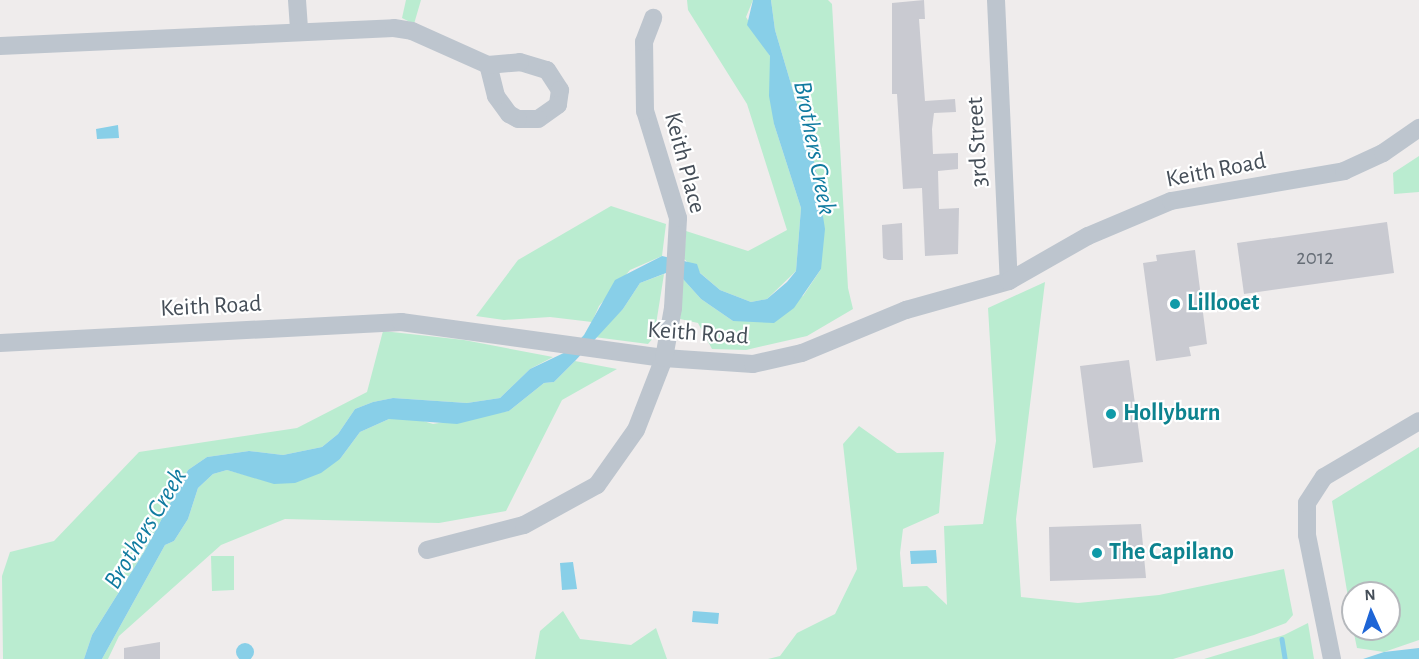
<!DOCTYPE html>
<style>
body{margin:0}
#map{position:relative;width:1419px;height:659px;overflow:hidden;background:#efecec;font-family:"Alegreya Sans",sans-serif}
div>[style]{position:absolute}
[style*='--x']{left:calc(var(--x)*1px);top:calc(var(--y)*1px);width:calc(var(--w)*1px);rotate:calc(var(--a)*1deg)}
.green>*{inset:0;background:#baecd0}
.water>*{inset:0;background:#88cfe8}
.round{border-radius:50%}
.stream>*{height:4.5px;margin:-2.25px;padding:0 2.25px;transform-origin:2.25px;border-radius:2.25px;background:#88cfe8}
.building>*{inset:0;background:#c9cad1}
.minor>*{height:18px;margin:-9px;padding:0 9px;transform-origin:9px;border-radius:9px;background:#bdc5ce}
.dots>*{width:16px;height:16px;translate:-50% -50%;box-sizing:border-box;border:3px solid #fff;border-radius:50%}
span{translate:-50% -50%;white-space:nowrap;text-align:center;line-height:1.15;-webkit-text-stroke:4.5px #fff;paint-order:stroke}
.number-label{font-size:21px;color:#666d76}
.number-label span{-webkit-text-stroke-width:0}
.street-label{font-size:24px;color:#454e58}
.culture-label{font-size:24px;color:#0d838f;font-weight:700}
.left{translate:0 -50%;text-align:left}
.water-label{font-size:26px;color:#107ba0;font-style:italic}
.north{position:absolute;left:1341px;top:581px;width:60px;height:60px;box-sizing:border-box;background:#fff;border:2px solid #b5b8bc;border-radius:50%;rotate:357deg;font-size:16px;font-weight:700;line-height:24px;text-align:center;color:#454e58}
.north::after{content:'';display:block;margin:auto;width:21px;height:27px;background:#1e65d6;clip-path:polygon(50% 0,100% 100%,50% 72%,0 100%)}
</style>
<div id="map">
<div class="green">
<div style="clip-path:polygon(406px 0,421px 0,414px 24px,402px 18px)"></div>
<div style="clip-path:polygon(687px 0,753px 0,746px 17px,770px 56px,774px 124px,801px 208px,796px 271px,767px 299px,751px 302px,720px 290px,684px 259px,686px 231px,748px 251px,787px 230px,747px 104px,688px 10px)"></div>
<div style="clip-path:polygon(771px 0,828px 0,832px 4px,848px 288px,853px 309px,807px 336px,746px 350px,712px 349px,698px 323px,680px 319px,683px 279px,701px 299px,733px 321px,803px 296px,821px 269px,815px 165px,775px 30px)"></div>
<div style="clip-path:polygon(1419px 156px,1419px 192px,1394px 194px,1393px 173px)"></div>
<div style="clip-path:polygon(611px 206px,666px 224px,662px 256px,630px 270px,599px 306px,592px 322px,550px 317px,504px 320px,476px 316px,518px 260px)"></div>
<div style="clip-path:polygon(664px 274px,654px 337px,648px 344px,594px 337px,623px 309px,640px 283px)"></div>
<div style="clip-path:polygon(1045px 282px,1016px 519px,1021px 597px,1078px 603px,1159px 595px,1284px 569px,1293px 615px,1286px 623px,1254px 635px,1173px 659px,768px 659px,780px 656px,797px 633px,835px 614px,857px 569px,843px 444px,859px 426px,897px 453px,944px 452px,939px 513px,903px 529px,900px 553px,903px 587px,927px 586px,947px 605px,944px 526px,983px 524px,996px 441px,988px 308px)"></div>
<div style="clip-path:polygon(383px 331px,464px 340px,553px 357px,530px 369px,500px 398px,467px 403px,393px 398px,373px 402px,355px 409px,338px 434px,322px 447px,283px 455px,249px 451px,207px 457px,188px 470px,144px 552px,92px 635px,84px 659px,3px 659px,2px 576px,10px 552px,54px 541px,139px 452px,297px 428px,367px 392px)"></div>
<div style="clip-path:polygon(575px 361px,617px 369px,562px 400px,506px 511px,439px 523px,285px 519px,221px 545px,119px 636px,108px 659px,102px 659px,165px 545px,174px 541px,188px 519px,198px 488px,213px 474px,227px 470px,274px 483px,340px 459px,360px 432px,389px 419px,417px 419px,433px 424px,509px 411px,544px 383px,554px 382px)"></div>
<div style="clip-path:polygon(1419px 447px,1419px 640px,1384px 652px,1357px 648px,1353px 629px,1389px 629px,1389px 593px,1353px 593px,1353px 627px,1332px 501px)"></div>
<div style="clip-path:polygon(211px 556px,234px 556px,234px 590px,212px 591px)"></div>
<div style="clip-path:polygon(563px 611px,580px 639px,631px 645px,656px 628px,667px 659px,535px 659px,540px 631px)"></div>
<div style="clip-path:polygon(1308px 623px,1314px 659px,1204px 659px,1284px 635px)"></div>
</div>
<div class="water">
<div style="clip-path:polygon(753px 0,771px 0,775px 30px,815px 165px,825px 229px,821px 269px,794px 308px,774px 323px,733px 321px,701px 299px,683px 279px,666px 273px,640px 283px,623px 309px,575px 361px,554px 382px,544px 383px,509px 411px,457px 424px,389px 419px,360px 432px,340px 459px,321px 473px,295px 483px,274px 484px,227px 470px,213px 474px,198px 488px,188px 519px,174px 541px,165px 545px,102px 659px,84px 659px,92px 635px,144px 552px,188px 470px,207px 457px,249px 451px,283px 455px,322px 447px,338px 434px,355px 409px,373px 402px,393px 398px,467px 403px,500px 398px,530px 369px,570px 350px,584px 335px,615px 280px,662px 256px,697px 264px,700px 273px,720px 290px,751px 302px,767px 299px,787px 282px,796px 271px,801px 208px,774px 124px,769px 96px,770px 56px,747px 25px)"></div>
<div style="clip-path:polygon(118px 125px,119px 138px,97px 139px,96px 129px)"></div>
<div style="clip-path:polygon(936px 550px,937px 563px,911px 564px,910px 551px)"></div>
<div style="clip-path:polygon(573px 562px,577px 589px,562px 590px,560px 563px)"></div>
<div style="clip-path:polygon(693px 611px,719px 613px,718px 624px,692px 622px)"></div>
<div class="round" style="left:236px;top:643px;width:18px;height:18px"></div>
<div style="clip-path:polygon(1419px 648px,1419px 659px,1363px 659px,1384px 652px)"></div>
</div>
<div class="stream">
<div style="--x:1282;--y:639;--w:20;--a:81"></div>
</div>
<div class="building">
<div style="clip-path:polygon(924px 0,925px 19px,919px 19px,925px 101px,955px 99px,956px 112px,934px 113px,932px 129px,933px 154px,958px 153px,958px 169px,938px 171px,939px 209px,959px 208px,958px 254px,925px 256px,922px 188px,903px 189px,897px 94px,892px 94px,892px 3px)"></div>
<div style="clip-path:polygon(1387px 222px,1394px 273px,1244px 294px,1237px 243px)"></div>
<div style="clip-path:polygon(902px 223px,903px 260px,888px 260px,883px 258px,882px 225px)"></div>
<div style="clip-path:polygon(1195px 250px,1207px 344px,1189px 347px,1191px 356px,1156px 361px,1143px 263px,1157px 261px,1156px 255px)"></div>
<div style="clip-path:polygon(1129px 360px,1143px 462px,1093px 468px,1080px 366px)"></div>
<div style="clip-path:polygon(1141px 524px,1146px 578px,1050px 581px,1049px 527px)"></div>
<div style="clip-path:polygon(160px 642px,160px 659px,124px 659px,124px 648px)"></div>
</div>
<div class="minor">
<div style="--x:297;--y:0;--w:30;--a:86"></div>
<div style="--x:996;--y:0;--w:281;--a:87.4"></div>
<div style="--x:0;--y:46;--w:394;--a:-2.6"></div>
<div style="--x:394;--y:28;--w:18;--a:9"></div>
<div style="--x:412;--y:31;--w:83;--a:24.1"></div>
<div style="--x:520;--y:62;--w:28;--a:17"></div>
<div style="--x:547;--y:70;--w:24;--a:57"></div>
<div style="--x:560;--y:90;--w:15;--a:98"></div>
<div style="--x:558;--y:105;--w:24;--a:145"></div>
<div style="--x:538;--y:119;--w:20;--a:180"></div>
<div style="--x:518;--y:119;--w:10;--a:-151"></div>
<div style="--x:509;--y:114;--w:22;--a:-126"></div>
<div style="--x:496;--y:96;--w:32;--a:-104"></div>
<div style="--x:488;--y:65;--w:32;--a:-5"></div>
<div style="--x:0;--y:343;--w:402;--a:-3"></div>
<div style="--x:401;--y:322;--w:265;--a:7.8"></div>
<div style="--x:664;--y:358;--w:89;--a:3.9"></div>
<div style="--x:753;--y:364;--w:50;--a:-12.7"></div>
<div style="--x:802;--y:353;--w:113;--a:-22.5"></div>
<div style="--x:906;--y:310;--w:107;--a:-15.7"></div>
<div style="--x:1009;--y:281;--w:91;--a:-29.7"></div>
<div style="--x:1088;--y:236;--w:90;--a:-22.9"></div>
<div style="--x:1171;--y:201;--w:176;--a:-9.8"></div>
<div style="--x:1344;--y:171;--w:43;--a:-24.8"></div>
<div style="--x:1383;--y:153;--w:44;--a:-34.8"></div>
<div style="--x:427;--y:550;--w:100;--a:-14.5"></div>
<div style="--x:524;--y:525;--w:83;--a:-28.7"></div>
<div style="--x:597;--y:485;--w:67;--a:-54.7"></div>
<div style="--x:636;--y:430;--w:77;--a:-68.7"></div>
<div style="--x:664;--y:358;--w:51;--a:-79.8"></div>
<div style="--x:673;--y:308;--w:90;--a:-86.8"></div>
<div style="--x:678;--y:218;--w:112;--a:-107.1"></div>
<div style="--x:645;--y:111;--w:69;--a:-90.8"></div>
<div style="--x:644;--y:42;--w:26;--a:-69"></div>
<div style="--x:1332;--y:659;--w:126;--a:-101.4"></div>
<div style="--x:1307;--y:535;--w:32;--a:-90"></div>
<div style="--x:1307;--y:503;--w:31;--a:-57"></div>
<div style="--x:1324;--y:477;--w:110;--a:-30.5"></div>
</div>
<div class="dots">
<div style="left:1175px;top:304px;background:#0f9aa8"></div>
<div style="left:1111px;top:414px;background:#0f9aa8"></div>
<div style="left:1097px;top:553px;background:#0f9aa8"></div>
</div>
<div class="number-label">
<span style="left:1315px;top:258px">2012</span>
</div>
<div class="street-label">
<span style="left:978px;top:142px;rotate:-93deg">3rd Street</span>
<span style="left:684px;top:163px;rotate:75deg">Keith Place</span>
<span style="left:1216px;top:171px;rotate:-11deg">Keith Road</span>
<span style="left:211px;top:307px;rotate:-3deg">Keith Road</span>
<span style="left:698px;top:334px;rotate:4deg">Keith Road</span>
</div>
<div class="culture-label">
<span class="left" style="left:1187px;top:304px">Lillooet</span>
<span class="left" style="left:1123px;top:414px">Hollyburn</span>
<span class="left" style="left:1109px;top:553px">The Capilano</span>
</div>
<div class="water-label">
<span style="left:814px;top:148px;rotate:79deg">Brothers Creek</span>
<span style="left:146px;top:529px;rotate:-59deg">Brothers Creek</span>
</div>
<div class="north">N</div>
</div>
